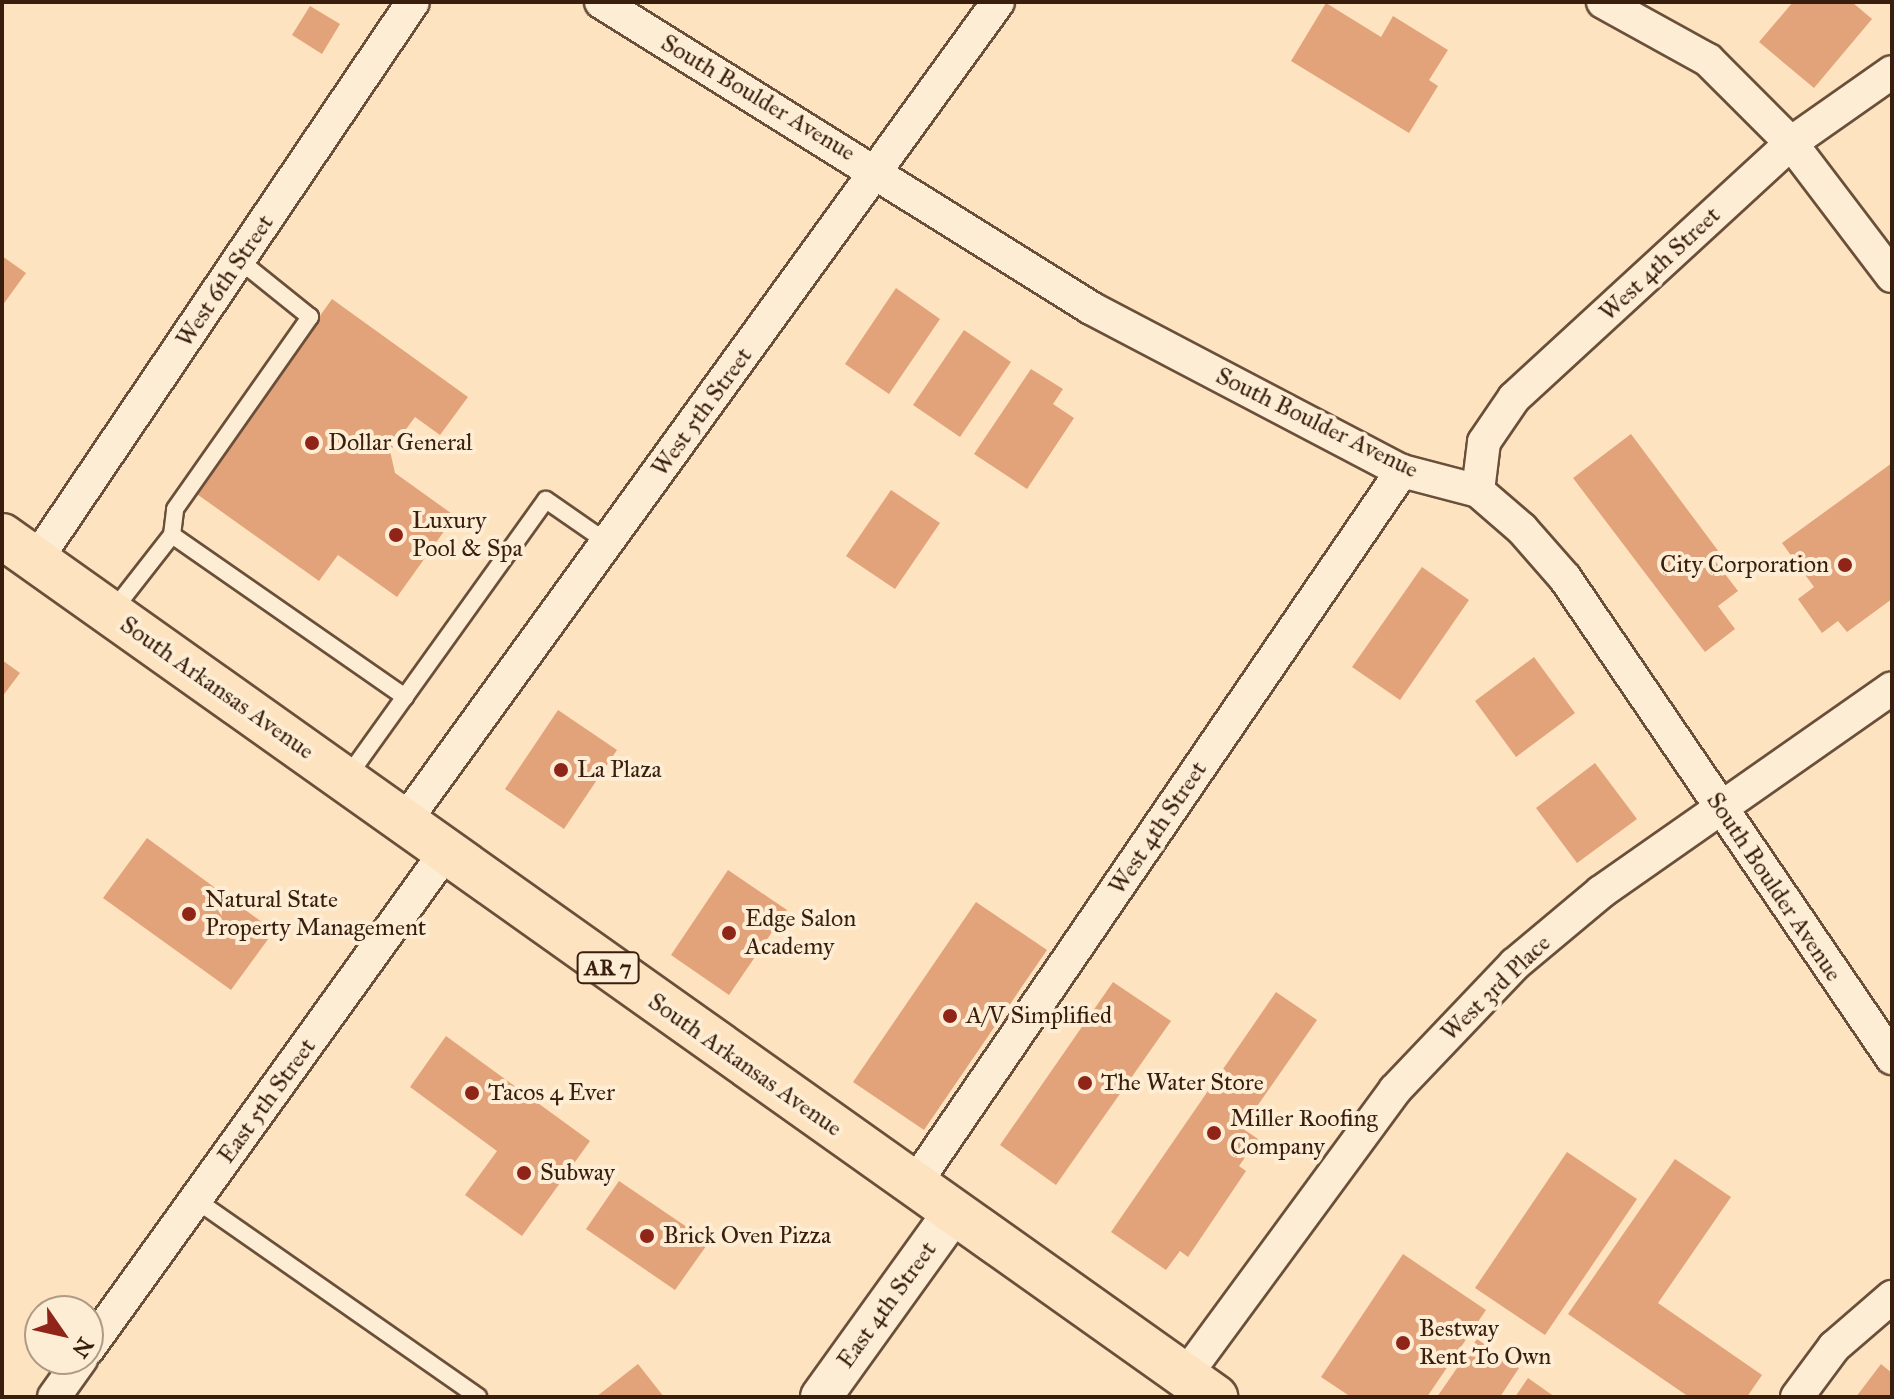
<!DOCTYPE html>
<style>
body{margin:0}
#map{position:relative;width:1894px;height:1399px;overflow:hidden;background:#fde3bf;font-family:"IM FELL Great Primer",serif}
div>[style]{position:absolute}
[style*='--x']{left:calc(var(--x)*1px);top:calc(var(--y)*1px);width:calc(var(--w)*1px);rotate:calc(var(--a)*1deg)}
.building>*{inset:0;background:#e3a37a}
.roads{filter:drop-shadow(2px 0 #6a4f3a) drop-shadow(-2px 0 #6a4f3a) drop-shadow(0 2px #6a4f3a) drop-shadow(0 -2px #6a4f3a)}
.service>*{height:16px;margin:-8px;padding:0 8px;transform-origin:8px;border-radius:8px;background:#feedd5}
.minor>*{height:32px;margin:-16px;padding:0 16px;transform-origin:16px;border-radius:16px;background:#feedd5}
.tertiary>*{height:40px;margin:-20px;padding:0 20px;transform-origin:20px;border-radius:20px;background:#feedd5}
.trunk>*{height:44px;margin:-22px;padding:0 22px;transform-origin:22px;border-radius:22px;background:#fde3bf}
.dots>*{width:22px;height:22px;translate:-50% -50%;box-sizing:border-box;border:4px solid #feedd5;border-radius:50%}
span{translate:-50% -50%;white-space:nowrap;text-align:center;line-height:1.15;-webkit-text-stroke:8px #feedd5;paint-order:stroke}
.shield-label span{padding:2px 6px;background:#feedd5;border:2px solid;border-radius:6px;-webkit-text-stroke-width:0}
.shield-label{font-size:22px;color:#391e0e;font-weight:700}
.street-label{font-size:24px;color:#391e0e}
.poi-label{font-size:24px;color:#391e0e}
.left{translate:0 -50%;text-align:left}
.right{translate:-100% -50%;text-align:right}
.frame{position:absolute;inset:0;border:4px solid #391e0e;pointer-events:none}
.north{position:absolute;left:24px;top:1295px;width:80px;height:80px;box-sizing:border-box;background:#feedd5;border:2px solid #af9a85;border-radius:50%;rotate:124deg;font-size:22px;font-weight:700;line-height:32px;text-align:center;color:#391e0e}
.north::after{content:'';display:block;margin:auto;width:28px;height:36px;background:#8f2418;clip-path:polygon(50% 0,100% 100%,50% 72%,0 100%)}
</style>
<div id="map">
<div class="building">
<div style="clip-path:polygon(1793px 2px,1852px 2px,1872px 19px,1814px 88px,1759px 42px)"></div>
<div style="clip-path:polygon(1326px 3px,1381px 37px,1393px 16px,1448px 50px,1429px 80px,1438px 86px,1409px 133px,1291px 61px)"></div>
<div style="clip-path:polygon(310px 6px,340px 24px,322px 54px,292px 35px)"></div>
<div style="clip-path:polygon(2px 256px,26px 273px,2px 306px)"></div>
<div style="clip-path:polygon(896px 288px,940px 319px,889px 394px,845px 364px)"></div>
<div style="clip-path:polygon(332px 299px,468px 397px,440px 435px,415px 417px,390px 451px,395px 473px,455px 516px,397px 597px,338px 555px,319px 581px,194px 492px)"></div>
<div style="clip-path:polygon(964px 330px,1011px 362px,960px 437px,913px 405px)"></div>
<div style="clip-path:polygon(1031px 369px,1063px 389px,1053px 404px,1074px 418px,1027px 489px,974px 454px)"></div>
<div style="clip-path:polygon(1631px 434px,1719px 552px,1712px 557px,1738px 591px,1718px 606px,1735px 629px,1705px 652px,1573px 478px)"></div>
<div style="clip-path:polygon(1892px 463px,1892px 599px,1847px 632px,1838px 621px,1822px 633px,1798px 599px,1814px 587px,1782px 543px)"></div>
<div style="clip-path:polygon(891px 490px,940px 523px,895px 589px,846px 556px)"></div>
<div style="clip-path:polygon(1422px 567px,1469px 600px,1400px 700px,1352px 667px)"></div>
<div style="clip-path:polygon(1534px 657px,1575px 713px,1516px 757px,1475px 701px)"></div>
<div style="clip-path:polygon(2px 660px,20px 673px,2px 697px)"></div>
<div style="clip-path:polygon(558px 710px,617px 750px,564px 829px,505px 789px)"></div>
<div style="clip-path:polygon(1595px 763px,1637px 819px,1577px 863px,1536px 808px)"></div>
<div style="clip-path:polygon(147px 838px,274px 931px,231px 990px,103px 898px)"></div>
<div style="clip-path:polygon(728px 870px,787px 910px,729px 995px,671px 955px)"></div>
<div style="clip-path:polygon(976px 902px,1047px 950px,924px 1130px,853px 1082px)"></div>
<div style="clip-path:polygon(1113px 982px,1171px 1021px,1056px 1185px,1000px 1145px)"></div>
<div style="clip-path:polygon(1276px 992px,1317px 1020px,1242px 1128px,1258px 1139px,1239px 1166px,1246px 1171px,1188px 1257px,1180px 1251px,1166px 1270px,1111px 1232px)"></div>
<div style="clip-path:polygon(446px 1036px,590px 1141px,522px 1236px,465px 1195px,497px 1151px,410px 1087px)"></div>
<div style="clip-path:polygon(1567px 1152px,1637px 1199px,1545px 1335px,1475px 1288px)"></div>
<div style="clip-path:polygon(1675px 1159px,1731px 1197px,1658px 1303px,1762px 1375px,1747px 1397px,1689px 1397px,1568px 1314px)"></div>
<div style="clip-path:polygon(619px 1181px,709px 1242px,675px 1290px,586px 1229px)"></div>
<div style="clip-path:polygon(1403px 1254px,1486px 1310px,1427px 1397px,1351px 1397px,1321px 1377px)"></div>
<div style="clip-path:polygon(1477px 1339px,1519px 1368px,1500px 1397px,1437px 1397px)"></div>
<div style="clip-path:polygon(638px 1364px,664px 1397px,596px 1397px)"></div>
<div style="clip-path:polygon(1881px 1364px,1892px 1373px,1892px 1397px,1856px 1397px)"></div>
<div style="clip-path:polygon(1528px 1378px,1555px 1397px,1515px 1397px)"></div>
</div>
<div class="roads">
<div class="service">
<div style="--x:172;--y:535;--w:26;--a:-83"></div>
<div style="--x:175;--y:509;--w:235;--a:-54.9"></div>
<div style="--x:310;--y:317;--w:91;--a:-141.2"></div>
<div style="--x:111;--y:613;--w:99;--a:-52"></div>
<div style="--x:172;--y:535;--w:284;--a:34.8"></div>
<div style="--x:346;--y:779;--w:343;--a:-54.4"></div>
<div style="--x:546;--y:500;--w:75;--a:34.7"></div>
<div style="--x:196;--y:1200;--w:344;--a:34.9"></div>
</div>
<div class="minor">
<div style="--x:601;--y:2;--w:578;--a:31.98"></div>
<div style="--x:1091;--y:308;--w:351;--a:27.7"></div>
<div style="--x:1402;--y:471;--w:79;--a:14.7"></div>
<div style="--x:1478;--y:491;--w:58;--a:40.8"></div>
<div style="--x:1522;--y:529;--w:65;--a:48.7"></div>
<div style="--x:1565;--y:578;--w:581;--a:55.74"></div>
<div style="--x:1603;--y:2;--w:120;--a:28.9"></div>
<div style="--x:1708;--y:60;--w:117;--a:45"></div>
<div style="--x:1791;--y:143;--w:167;--a:52.8"></div>
<div style="--x:1478;--y:491;--w:49;--a:-83"></div>
<div style="--x:1484;--y:442;--w:53;--a:-55.7"></div>
<div style="--x:1514;--y:398;--w:377;--a:-42.6"></div>
<div style="--x:1791;--y:143;--w:123;--a:-35.1"></div>
<div style="--x:36;--y:560;--w:673;--a:-55.96"></div>
<div style="--x:405;--y:821;--w:1011;--a:-54.09"></div>
<div style="--x:914;--y:1185;--w:865;--a:-55.65"></div>
<div style="--x:88;--y:1349;--w:611;--a:-54.26"></div>
<div style="--x:1185;--y:1376;--w:355;--a:-53.7"></div>
<div style="--x:1395;--y:1090;--w:174;--a:-46.4"></div>
<div style="--x:1515;--y:964;--w:112;--a:-39.9"></div>
<div style="--x:1601;--y:892;--w:355;--a:-35"></div>
<div style="--x:54;--y:1397;--w:47;--a:-54.6"></div>
<div style="--x:1797;--y:1397;--w:62;--a:-53.5"></div>
<div style="--x:1834;--y:1347;--w:77;--a:-40.8"></div>
</div>
<div class="tertiary">
<div style="--x:821;--y:1397;--w:228;--a:-54.3"></div>
</div>
<div class="trunk">
<div style="--x:2;--y:536;--w:1488;--a:35.37"></div>
</div>
</div>
<div class="dots">
<div style="left:312px;top:443px;background:#8f2418"></div>
<div style="left:396px;top:535px;background:#8f2418"></div>
<div style="left:1845px;top:565px;background:#8f2418"></div>
<div style="left:561px;top:770px;background:#8f2418"></div>
<div style="left:189px;top:914px;background:#8f2418"></div>
<div style="left:729px;top:933px;background:#8f2418"></div>
<div style="left:950px;top:1016px;background:#8f2418"></div>
<div style="left:1085px;top:1083px;background:#8f2418"></div>
<div style="left:472px;top:1093px;background:#8f2418"></div>
<div style="left:1214px;top:1133px;background:#8f2418"></div>
<div style="left:524px;top:1173px;background:#8f2418"></div>
<div style="left:647px;top:1236px;background:#8f2418"></div>
<div style="left:1403px;top:1343px;background:#8f2418"></div>
</div>
<div class="shield-label">
<span style="left:608px;top:968px">AR 7</span>
</div>
<div class="street-label">
<span style="left:758px;top:98px;rotate:31deg">South Boulder Avenue</span>
<span style="left:1660px;top:264px;rotate:-43deg">West 4th Street</span>
<span style="left:225px;top:281px;rotate:-56deg">West 6th Street</span>
<span style="left:702px;top:412px;rotate:-54deg">West 5th Street</span>
<span style="left:1317px;top:423px;rotate:26deg">South Boulder Avenue</span>
<span style="left:217px;top:688px;rotate:35deg">South Arkansas Avenue</span>
<span style="left:1158px;top:828px;rotate:-56deg">West 4th Street</span>
<span style="left:1774px;top:887px;rotate:56deg">South Boulder Avenue</span>
<span style="left:1496px;top:988px;rotate:-44deg">West 3rd Place</span>
<span style="left:745px;top:1065px;rotate:35deg">South Arkansas Avenue</span>
<span style="left:267px;top:1101px;rotate:-54deg">East 5th Street</span>
<span style="left:887px;top:1305px;rotate:-54deg">East 4th Street</span>
</div>
<div class="poi-label">
<span class="left" style="left:328px;top:443px">Dollar General</span>
<span class="left" style="left:412px;top:535px">Luxury<br>Pool &amp; Spa</span>
<span class="right" style="left:1829px;top:565px">City Corporation</span>
<span class="left" style="left:577px;top:770px">La Plaza</span>
<span class="left" style="left:205px;top:914px">Natural State<br>Property Management</span>
<span class="left" style="left:745px;top:933px">Edge Salon<br>Academy</span>
<span class="left" style="left:966px;top:1016px">A/V Simplified</span>
<span class="left" style="left:1101px;top:1083px">The Water Store</span>
<span class="left" style="left:488px;top:1093px">Tacos 4 Ever</span>
<span class="left" style="left:1230px;top:1133px">Miller Roofing<br>Company</span>
<span class="left" style="left:540px;top:1173px">Subway</span>
<span class="left" style="left:663px;top:1236px">Brick Oven Pizza</span>
<span class="left" style="left:1419px;top:1343px">Bestway<br>Rent To Own</span>
</div>
<div class="frame"></div>
<div class="north">N</div>
</div>
